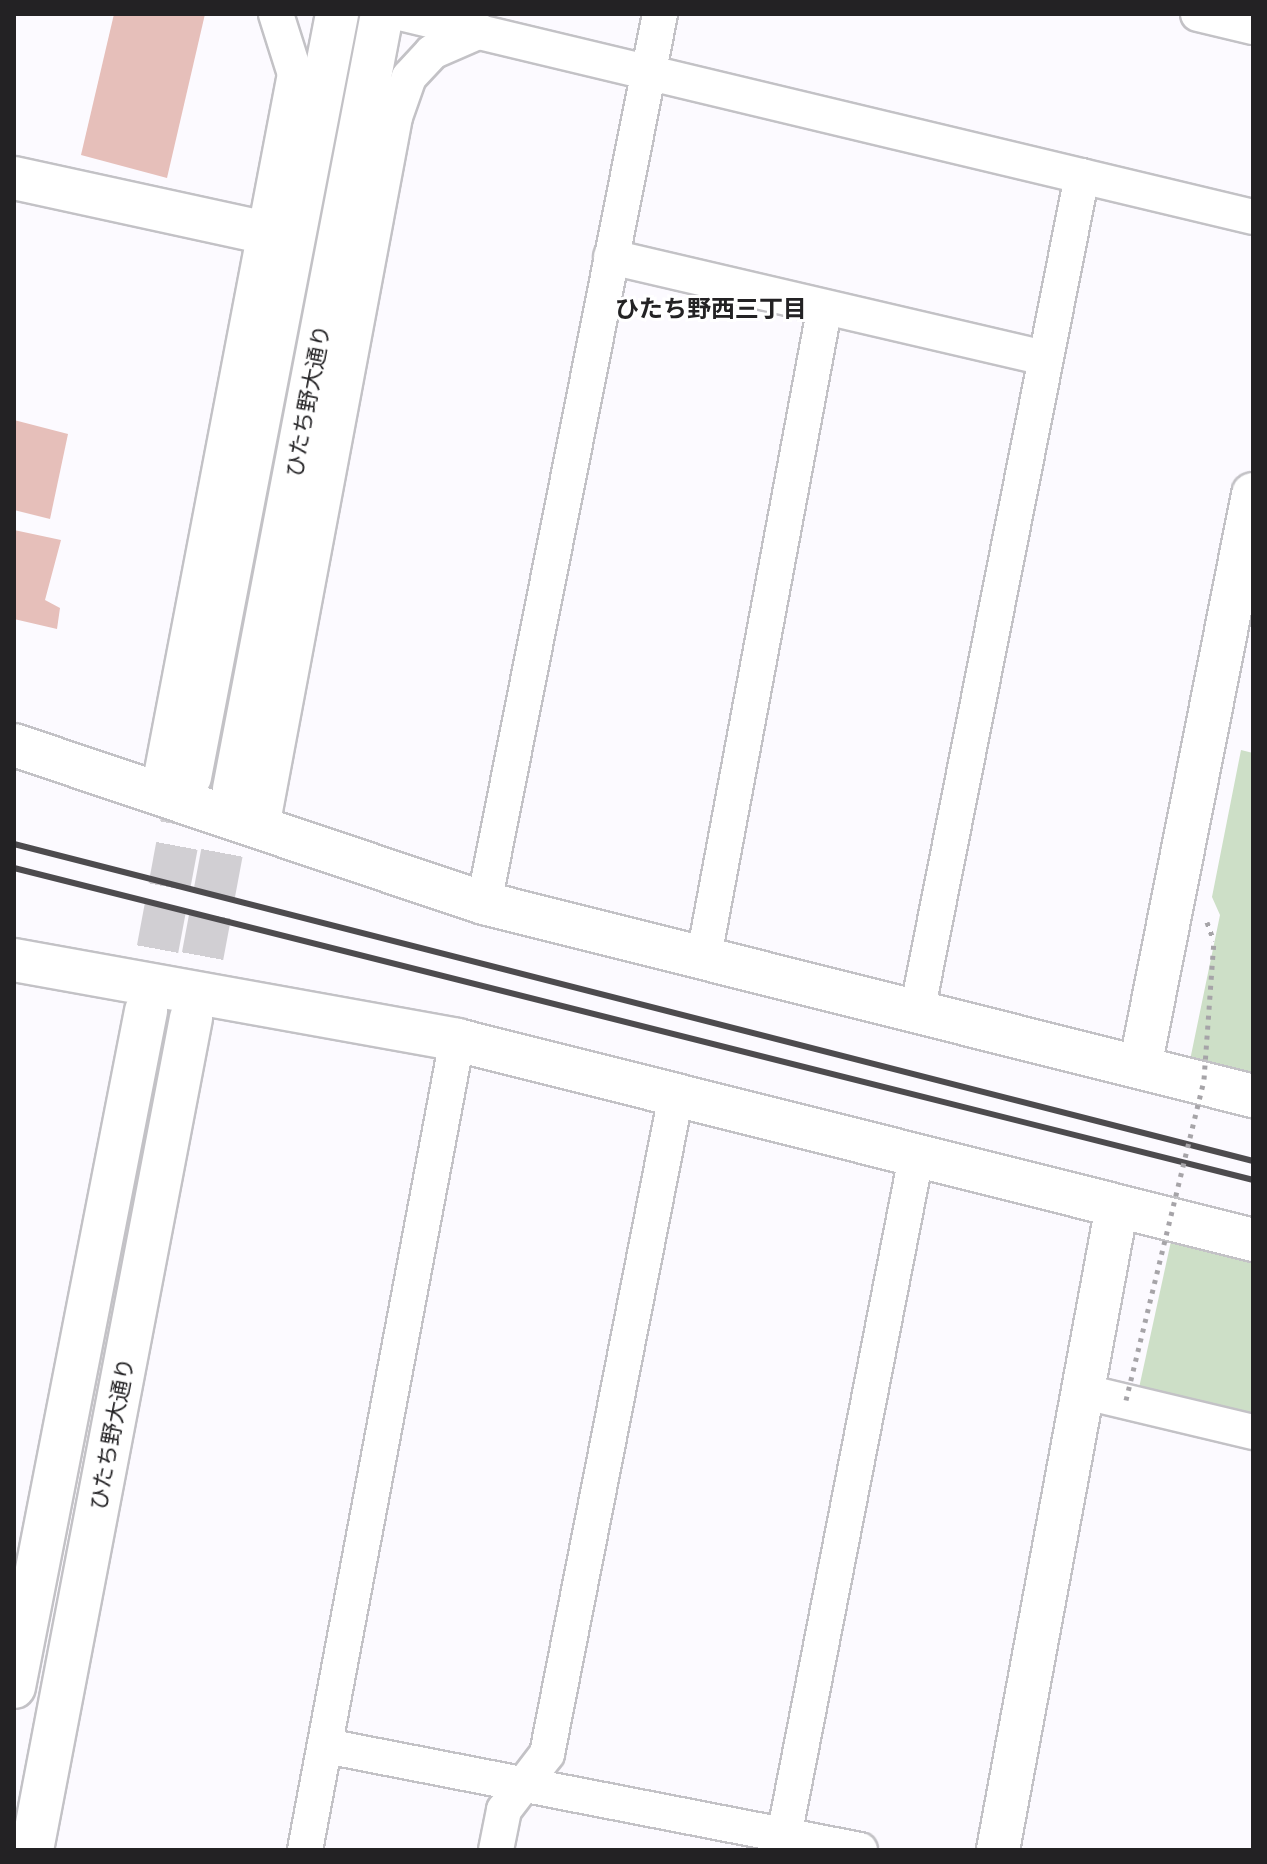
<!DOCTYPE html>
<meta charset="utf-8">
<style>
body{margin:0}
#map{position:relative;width:1267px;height:1864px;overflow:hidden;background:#fcfaff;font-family:Raleway,"Noto Sans JP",sans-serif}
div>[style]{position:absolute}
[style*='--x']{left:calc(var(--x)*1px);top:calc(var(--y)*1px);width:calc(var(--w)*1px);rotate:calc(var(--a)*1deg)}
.green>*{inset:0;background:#cddfc7}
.building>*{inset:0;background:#e6bfba}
.tertiary-tunnel>*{height:42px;margin-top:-21px;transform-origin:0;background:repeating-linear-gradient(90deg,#d1cfd3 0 42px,transparent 0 63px)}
.path>*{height:5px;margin-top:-2.5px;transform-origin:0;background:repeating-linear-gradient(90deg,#a6a4a8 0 4px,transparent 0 10px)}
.roads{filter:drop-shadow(2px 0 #c3c2c6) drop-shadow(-2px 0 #c3c2c6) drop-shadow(0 2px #c3c2c6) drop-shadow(0 -2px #c3c2c6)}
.minor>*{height:34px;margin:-17px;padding:0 17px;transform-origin:17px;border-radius:17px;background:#fff}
.tertiary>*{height:42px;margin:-21px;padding:0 21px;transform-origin:21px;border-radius:21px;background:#fff}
.rail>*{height:6px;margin:-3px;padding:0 3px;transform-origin:3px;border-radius:3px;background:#4d4b4e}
.path-bridge>*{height:5px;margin-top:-2.5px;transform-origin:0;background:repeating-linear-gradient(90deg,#a6a4a8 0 4px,transparent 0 10px)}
span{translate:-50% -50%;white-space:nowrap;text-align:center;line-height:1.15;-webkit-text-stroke:6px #fff;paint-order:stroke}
.street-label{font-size:22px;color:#232224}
.neighbourhood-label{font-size:24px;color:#232224;font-weight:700}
.frame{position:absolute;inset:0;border:16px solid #232224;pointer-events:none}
</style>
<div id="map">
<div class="green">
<i style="clip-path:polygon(1241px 750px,1253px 753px,1253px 1079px,1189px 1065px,1220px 915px,1212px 897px)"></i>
<i style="clip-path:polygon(1173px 1232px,1253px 1253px,1253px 1416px,1139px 1388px)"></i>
</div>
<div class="building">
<i style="clip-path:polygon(114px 14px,205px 14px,167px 178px,81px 155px)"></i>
<i style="clip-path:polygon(14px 420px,68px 434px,50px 519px,14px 510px)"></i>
<i style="clip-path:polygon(14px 530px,61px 540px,45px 600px,60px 608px,57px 629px,14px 619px)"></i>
</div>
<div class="tertiary-tunnel">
<i style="--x:146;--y:1011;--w:238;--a:-79.4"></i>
<i style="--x:191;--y:1018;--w:233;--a:-79.4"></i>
</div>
<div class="path">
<i style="--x:1207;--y:922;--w:20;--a:70"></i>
</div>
<div class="roads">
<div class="minor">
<i style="--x:404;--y:14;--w:873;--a:13.45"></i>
<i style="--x:1198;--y:14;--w:57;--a:13.3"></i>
<i style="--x:611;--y:257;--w:446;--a:13.1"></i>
<i style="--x:158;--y:792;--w:731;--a:-79.2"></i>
<i style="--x:295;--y:74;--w:63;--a:-107.6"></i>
<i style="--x:262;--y:827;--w:722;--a:-79.39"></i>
<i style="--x:395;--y:117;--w:42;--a:-70.7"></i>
<i style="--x:409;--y:77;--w:34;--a:-47"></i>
<i style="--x:432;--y:52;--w:52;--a:-23.6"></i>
<i style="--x:484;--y:903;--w:906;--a:-78.8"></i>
<i style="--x:704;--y:956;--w:656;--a:-79.46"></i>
<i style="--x:917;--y:1012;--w:852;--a:-78.84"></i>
<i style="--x:1081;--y:1391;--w:177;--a:13.4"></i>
<i style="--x:326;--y:1746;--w:544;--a:11.02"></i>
<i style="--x:784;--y:1836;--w:692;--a:-79"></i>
<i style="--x:305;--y:1850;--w:824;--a:-79.37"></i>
<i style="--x:496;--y:1850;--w:41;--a:-78.7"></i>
<i style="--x:504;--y:1810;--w:71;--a:-52.5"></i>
<i style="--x:547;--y:1754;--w:672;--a:-78.92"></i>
</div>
<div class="tertiary">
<i style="--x:14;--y:178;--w:254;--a:12.3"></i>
<i style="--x:14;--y:745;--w:496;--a:18.6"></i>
<i style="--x:484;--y:903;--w:793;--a:14.09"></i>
<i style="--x:190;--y:777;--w:777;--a:-79.09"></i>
<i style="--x:234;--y:789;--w:789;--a:-79.19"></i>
<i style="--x:14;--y:960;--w:450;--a:10.2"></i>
<i style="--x:457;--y:1040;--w:821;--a:14.1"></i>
<i style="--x:1140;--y:1067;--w:584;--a:-78.84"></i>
<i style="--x:14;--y:1687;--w:689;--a:-78.95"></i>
<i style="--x:32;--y:1850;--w:847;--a:-79.18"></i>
<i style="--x:998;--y:1850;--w:655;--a:-79.53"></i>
</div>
</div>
<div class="rail">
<i style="--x:14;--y:844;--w:1279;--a:14.35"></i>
<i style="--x:14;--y:868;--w:1278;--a:14.13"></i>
</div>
<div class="path-bridge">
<i style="--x:1126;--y:1400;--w:330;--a:-76.3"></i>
<i style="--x:1204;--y:1079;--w:138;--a:-85.9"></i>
</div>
<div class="street-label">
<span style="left:308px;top:401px;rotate:-79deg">ひたち野大通り</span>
<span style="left:112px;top:1434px;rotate:-79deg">ひたち野大通り</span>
</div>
<div class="neighbourhood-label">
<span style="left:711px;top:309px">ひたち野西三丁目</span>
</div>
<div class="frame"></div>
</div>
